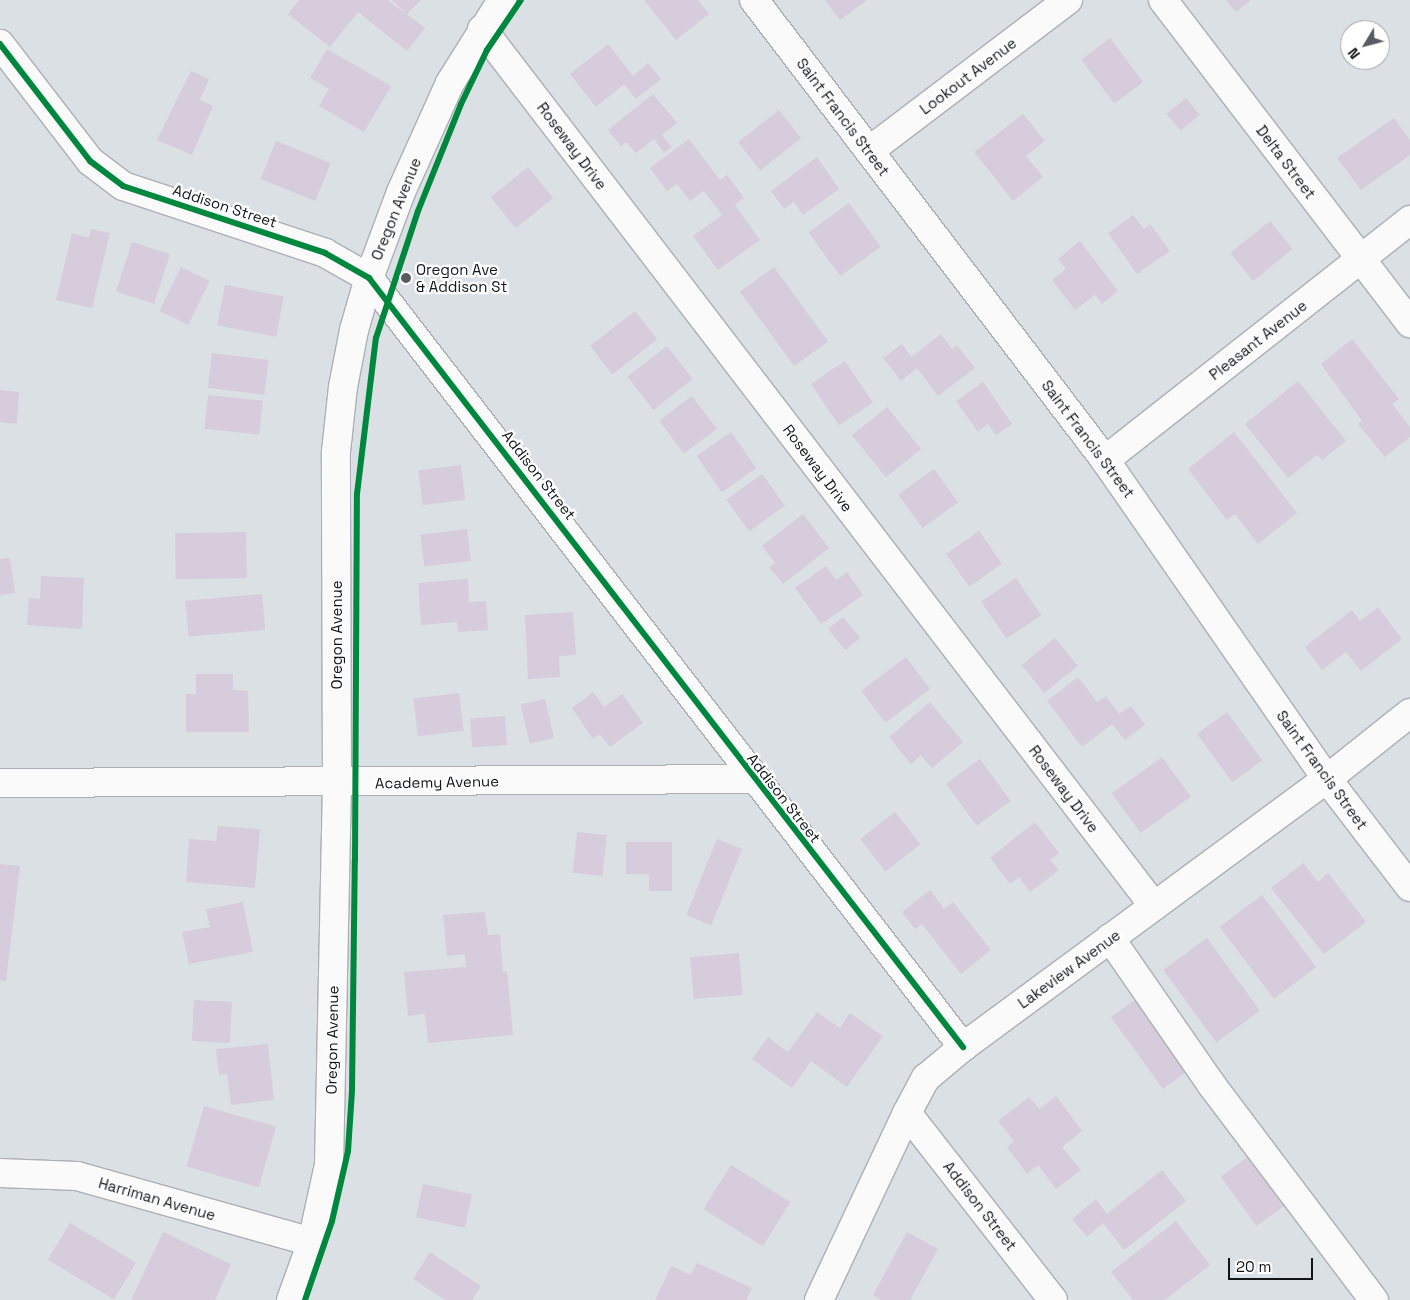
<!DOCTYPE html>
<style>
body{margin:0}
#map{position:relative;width:1410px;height:1300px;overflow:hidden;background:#dbe0e5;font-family:"Space Grotesk",sans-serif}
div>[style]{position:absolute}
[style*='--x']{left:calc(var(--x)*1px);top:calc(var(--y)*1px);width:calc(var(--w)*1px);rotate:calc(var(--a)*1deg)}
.building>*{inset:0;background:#d6ccdb;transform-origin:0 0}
.roads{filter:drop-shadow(1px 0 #acafb4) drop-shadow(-1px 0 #acafb4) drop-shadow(0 1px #acafb4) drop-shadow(0 -1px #acafb4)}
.minor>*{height:28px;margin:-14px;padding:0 14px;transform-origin:14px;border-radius:14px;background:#fafafb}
.secondary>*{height:28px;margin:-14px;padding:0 14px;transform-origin:14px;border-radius:14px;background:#fafafb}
.cycleway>*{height:6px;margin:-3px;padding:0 3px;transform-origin:3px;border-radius:3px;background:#00873e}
.dots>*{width:14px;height:14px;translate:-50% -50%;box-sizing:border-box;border:2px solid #fff;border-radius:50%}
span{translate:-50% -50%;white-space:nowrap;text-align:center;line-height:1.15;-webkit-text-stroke:4.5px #fff;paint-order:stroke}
.street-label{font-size:15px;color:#121518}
.poi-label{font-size:15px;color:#121518}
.left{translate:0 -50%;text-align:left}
.north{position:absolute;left:1340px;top:20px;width:50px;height:50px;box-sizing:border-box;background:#fff;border:1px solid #a0a1a3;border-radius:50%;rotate:233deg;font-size:14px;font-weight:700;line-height:20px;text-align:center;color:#121518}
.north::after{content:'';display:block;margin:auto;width:18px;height:22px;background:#585c60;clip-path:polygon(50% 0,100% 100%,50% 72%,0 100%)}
.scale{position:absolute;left:1228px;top:1258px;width:85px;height:22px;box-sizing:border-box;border:2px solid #121518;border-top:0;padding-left:6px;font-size:15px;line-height:18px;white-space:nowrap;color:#121518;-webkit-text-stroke:4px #fff;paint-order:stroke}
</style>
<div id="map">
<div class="building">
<i style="clip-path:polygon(299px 0,388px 0,425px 28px,407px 51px,358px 12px,330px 47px,288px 14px)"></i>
<i style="clip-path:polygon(392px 0,421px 0,407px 14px)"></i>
<i style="clip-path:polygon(644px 0,698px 0,709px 14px,676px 40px)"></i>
<i style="clip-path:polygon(825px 0,867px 0,840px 20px)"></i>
<i style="clip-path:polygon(1226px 0,1251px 0,1236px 12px)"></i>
<i style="left:1110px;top:38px;width:55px;height:36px;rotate:53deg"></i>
<i style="clip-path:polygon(608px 44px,633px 76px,648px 63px,661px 79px,636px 99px,624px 84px,596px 107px,570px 74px)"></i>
<i style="clip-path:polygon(327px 49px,391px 86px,364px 132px,319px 106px,329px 89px,310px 78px)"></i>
<i style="clip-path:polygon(191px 71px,209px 79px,200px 100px,213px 106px,192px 155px,157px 140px)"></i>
<i style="clip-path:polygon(653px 94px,677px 123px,662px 135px,672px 147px,664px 153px,654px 139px,636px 153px,626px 142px,621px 146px,608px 130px)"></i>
<i style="left:1186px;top:98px;width:22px;height:25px;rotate:51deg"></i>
<i style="left:779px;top:110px;width:36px;height:52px;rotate:52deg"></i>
<i style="clip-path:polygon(1023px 114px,1045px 141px,1026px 156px,1043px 177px,1013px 201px,974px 152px)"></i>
<i style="clip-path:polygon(1394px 118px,1410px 140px,1410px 155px,1361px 190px,1337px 158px)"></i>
<i style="clip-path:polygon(689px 139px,720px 180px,727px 175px,744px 198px,735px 205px,760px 240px,718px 270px,693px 236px,722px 215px,704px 191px,690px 201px,677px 184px,667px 191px,650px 168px)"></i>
<i style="left:276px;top:141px;width:59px;height:41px;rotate:22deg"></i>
<i style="clip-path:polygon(817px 157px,839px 189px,803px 215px,794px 202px,784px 209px,771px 191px)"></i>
<i style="left:528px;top:167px;width:40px;height:48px;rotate:51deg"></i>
<i style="left:849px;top:203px;width:54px;height:50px;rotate:54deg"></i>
<i style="clip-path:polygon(1133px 215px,1144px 229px,1150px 224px,1170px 251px,1137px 274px,1108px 233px)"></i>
<i style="left:1270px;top:221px;width:36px;height:51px;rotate:51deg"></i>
<i style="clip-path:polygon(91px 229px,110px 233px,92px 308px,56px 300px,72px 233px,89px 238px)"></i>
<i style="clip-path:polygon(1080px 241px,1118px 291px,1102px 304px,1095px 295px,1075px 310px,1052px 280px,1066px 269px,1058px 259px)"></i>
<i style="left:132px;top:242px;width:40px;height:52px;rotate:18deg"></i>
<i style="left:181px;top:267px;width:32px;height:49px;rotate:26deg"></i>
<i style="left:774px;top:267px;width:92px;height:42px;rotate:54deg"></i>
<i style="left:225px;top:285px;width:60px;height:41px;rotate:11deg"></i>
<i style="left:635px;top:311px;width:36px;height:57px;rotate:52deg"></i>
<i style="clip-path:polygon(941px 334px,952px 349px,957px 345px,975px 368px,938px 396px,917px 368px,901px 381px,883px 358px,902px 344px,911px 357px)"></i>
<i style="clip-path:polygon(1352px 339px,1399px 399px,1392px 404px,1410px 427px,1410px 437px,1385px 457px,1358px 424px,1362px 421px,1321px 364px)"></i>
<i style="left:667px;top:346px;width:42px;height:50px;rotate:52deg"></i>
<i style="left:212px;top:353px;width:57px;height:35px;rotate:7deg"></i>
<i style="left:845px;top:361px;width:50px;height:41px;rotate:56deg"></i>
<i style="clip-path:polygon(1298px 381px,1346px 441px,1322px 460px,1317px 455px,1288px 478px,1245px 424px)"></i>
<i style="clip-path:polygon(983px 382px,1012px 424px,996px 435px,988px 424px,978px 432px,956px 401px)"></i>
<i style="clip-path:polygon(0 390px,19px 392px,17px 424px,0 422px)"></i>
<i style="left:208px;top:395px;width:55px;height:34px;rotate:6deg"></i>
<i style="left:692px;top:396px;width:41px;height:41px;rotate:53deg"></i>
<i style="left:887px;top:407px;width:54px;height:45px;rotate:51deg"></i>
<i style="left:731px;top:432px;width:44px;height:42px;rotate:55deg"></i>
<i style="clip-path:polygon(1234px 432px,1297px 513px,1258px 544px,1235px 514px,1227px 520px,1188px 469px)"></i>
<i style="left:461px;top:465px;width:35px;height:43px;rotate:83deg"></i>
<i style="left:934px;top:469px;width:41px;height:44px;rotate:54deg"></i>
<i style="left:762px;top:474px;width:39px;height:44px;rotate:54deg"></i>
<i style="clip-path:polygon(803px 514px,829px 548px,783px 584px,769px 567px,775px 563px,762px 546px)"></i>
<i style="left:467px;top:529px;width:32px;height:47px;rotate:83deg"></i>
<i style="left:979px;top:531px;width:40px;height:40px;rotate:55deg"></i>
<i style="left:246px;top:532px;width:46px;height:71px;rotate:89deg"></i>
<i style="clip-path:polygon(10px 558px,15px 593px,0 595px,0 559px)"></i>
<i style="clip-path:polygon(826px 566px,836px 580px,847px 572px,863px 595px,821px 624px,795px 588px)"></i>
<i style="clip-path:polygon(41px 576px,84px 578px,82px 629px,27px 625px,29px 598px,40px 599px)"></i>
<i style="left:1016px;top:578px;width:45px;height:42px;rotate:56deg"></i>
<i style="clip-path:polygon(468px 579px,469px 602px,486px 601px,488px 630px,458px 632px,457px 622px,421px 625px,418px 583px)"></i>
<i style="left:262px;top:594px;width:36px;height:77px;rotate:85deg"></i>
<i style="clip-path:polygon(1378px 607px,1402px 639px,1361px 671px,1346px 652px,1322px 670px,1305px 647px,1352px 610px,1360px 621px)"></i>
<i style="clip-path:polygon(573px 612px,576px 655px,559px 656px,560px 677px,528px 679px,525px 615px)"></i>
<i style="left:843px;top:617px;width:27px;height:19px;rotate:51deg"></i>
<i style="left:1055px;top:638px;width:36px;height:43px;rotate:51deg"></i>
<i style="left:906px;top:657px;width:40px;height:56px;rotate:53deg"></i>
<i style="clip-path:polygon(196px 674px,233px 674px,233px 690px,248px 691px,249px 732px,186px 732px,186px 694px,196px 694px)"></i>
<i style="clip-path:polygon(1078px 677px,1097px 702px,1106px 696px,1119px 714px,1131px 706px,1145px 725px,1125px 740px,1112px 724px,1082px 747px,1047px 701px)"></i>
<i style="clip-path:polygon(593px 692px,604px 707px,622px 694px,643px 723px,610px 747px,600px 734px,593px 739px,572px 708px)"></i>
<i style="left:459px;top:693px;width:38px;height:46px;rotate:83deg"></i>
<i style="left:545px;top:699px;width:40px;height:25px;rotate:77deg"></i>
<i style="clip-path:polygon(930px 702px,963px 742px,932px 768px,921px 755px,911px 764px,889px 737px)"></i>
<i style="left:1227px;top:712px;width:60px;height:37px;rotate:54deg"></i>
<i style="left:505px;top:716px;width:29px;height:35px;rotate:86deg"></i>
<i style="left:1162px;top:757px;width:49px;height:62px;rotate:54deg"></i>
<i style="left:980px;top:759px;width:52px;height:42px;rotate:54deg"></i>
<i style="left:895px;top:812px;width:41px;height:44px;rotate:52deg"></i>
<i style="clip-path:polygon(1035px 822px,1059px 853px,1050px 860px,1059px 870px,1030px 892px,1019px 877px,1010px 884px,990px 858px)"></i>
<i style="clip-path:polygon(218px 826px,260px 829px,255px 888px,186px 882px,189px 839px,216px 841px)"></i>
<i style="left:577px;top:832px;width:30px;height:41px;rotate:6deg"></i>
<i style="left:717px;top:839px;width:27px;height:82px;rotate:22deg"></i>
<i style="clip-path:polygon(626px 842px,672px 842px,672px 891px,649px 891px,649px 874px,626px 874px)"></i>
<i style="clip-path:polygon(1303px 863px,1318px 882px,1328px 873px,1366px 922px,1324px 954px,1271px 888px)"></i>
<i style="clip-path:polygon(0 864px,20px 866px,6px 981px,0 980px)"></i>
<i style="clip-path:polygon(930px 890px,944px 909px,953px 902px,991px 950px,961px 974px,922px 924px,915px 929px,902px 912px)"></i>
<i style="left:1262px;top:895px;width:90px;height:53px;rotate:53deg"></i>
<i style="clip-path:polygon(243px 902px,253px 952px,189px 964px,182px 932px,210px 927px,206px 909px)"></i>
<i style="clip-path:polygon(485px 912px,488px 935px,500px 934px,503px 972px,507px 971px,513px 1035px,428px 1043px,425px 1014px,408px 1016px,404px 972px,466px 967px,465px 954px,447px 956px,443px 915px)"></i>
<i style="left:1207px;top:938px;width:90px;height:54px;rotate:54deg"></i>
<i style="left:739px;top:953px;width:42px;height:49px;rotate:85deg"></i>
<i style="left:194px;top:1000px;width:38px;height:41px;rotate:3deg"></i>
<i style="clip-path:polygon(1135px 1000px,1168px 1047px,1172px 1045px,1189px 1070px,1163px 1089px,1111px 1017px)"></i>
<i style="clip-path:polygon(817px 1012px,840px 1028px,850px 1013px,883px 1036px,847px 1087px,811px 1061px,792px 1088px,752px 1059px,768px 1037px,788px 1052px)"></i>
<i style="clip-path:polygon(268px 1044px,274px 1100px,231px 1105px,227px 1074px,219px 1075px,216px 1049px)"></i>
<i style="clip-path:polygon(1056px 1096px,1082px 1131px,1062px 1147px,1081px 1170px,1056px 1189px,1038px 1165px,1027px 1174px,1007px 1147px,1014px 1141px,998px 1121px,1029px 1097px,1039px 1109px)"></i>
<i style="left:204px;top:1106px;width:75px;height:63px;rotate:16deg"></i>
<i style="left:1249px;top:1156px;width:61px;height:35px;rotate:54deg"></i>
<i style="left:731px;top:1165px;width:70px;height:52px;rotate:32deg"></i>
<i style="clip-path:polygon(1162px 1170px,1186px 1201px,1124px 1250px,1103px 1223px,1087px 1237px,1072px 1219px,1096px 1199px,1107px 1214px)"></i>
<i style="left:423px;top:1184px;width:50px;height:34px;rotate:12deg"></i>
<i style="clip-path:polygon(1176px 1221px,1210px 1265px,1165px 1300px,1133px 1300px,1111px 1272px)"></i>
<i style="left:70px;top:1223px;width:77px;height:43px;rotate:31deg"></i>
<i style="clip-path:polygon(163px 1232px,231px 1264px,215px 1300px,131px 1300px)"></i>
<i style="clip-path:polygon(907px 1232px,938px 1249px,910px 1300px,881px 1300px,873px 1295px)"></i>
<i style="clip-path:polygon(430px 1252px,481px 1286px,472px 1300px,445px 1300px,413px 1279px)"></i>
<i style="clip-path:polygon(697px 1263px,752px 1288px,746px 1300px,655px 1300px,671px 1266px,691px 1275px)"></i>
</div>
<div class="roads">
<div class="minor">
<i style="--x:754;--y:0;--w:579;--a:52.65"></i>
<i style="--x:1105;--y:460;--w:389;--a:55.2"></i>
<i style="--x:1327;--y:779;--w:136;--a:52.5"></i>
<i style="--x:1163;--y:0;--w:407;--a:52.6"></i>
<i style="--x:482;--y:29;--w:1105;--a:52.54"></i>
<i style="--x:0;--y:44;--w:148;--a:52.4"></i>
<i style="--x:90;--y:161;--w:41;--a:37.1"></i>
<i style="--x:123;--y:186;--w:213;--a:18.3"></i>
<i style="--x:325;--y:253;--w:51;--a:29.6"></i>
<i style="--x:369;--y:278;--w:972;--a:52.32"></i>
<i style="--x:869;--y:151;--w:250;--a:-37.2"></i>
<i style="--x:1105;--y:460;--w:388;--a:-38.2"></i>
<i style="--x:0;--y:783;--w:753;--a:-0.3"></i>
<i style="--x:1110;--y:938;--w:178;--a:55.3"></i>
<i style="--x:1211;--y:1084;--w:271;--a:53"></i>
<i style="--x:907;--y:1113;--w:237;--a:52"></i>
<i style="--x:0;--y:1173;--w:77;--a:2.2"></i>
<i style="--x:77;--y:1176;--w:244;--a:15.7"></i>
<i style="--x:819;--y:1300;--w:207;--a:-64.8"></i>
<i style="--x:907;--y:1113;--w:40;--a:-62"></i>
<i style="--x:926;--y:1078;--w:48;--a:-40"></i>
<i style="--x:963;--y:1047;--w:452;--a:-36.4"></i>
<i style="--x:1327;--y:779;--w:106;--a:-38.5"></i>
</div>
<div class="secondary">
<i style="--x:291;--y:1300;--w:62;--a:-70.1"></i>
<i style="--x:312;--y:1242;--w:79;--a:-77.6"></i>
<i style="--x:329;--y:1165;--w:382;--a:-88.8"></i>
<i style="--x:337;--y:783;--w:331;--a:-90.2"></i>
<i style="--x:336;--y:452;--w:65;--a:-83.9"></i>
<i style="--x:343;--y:387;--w:58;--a:-79.1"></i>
<i style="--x:354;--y:330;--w:54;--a:-73.9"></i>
<i style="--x:369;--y:278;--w:92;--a:-69.6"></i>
<i style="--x:401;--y:192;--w:120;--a:-65.8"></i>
<i style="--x:450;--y:83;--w:98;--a:-57.9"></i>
</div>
</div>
<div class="cycleway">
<i style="--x:0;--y:44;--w:148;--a:52.4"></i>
<i style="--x:90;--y:161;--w:41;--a:37.1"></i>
<i style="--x:123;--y:186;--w:213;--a:18.3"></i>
<i style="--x:325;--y:253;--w:51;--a:29.6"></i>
<i style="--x:369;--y:278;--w:972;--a:52.32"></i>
<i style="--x:305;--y:1300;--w:83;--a:-71.1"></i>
<i style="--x:332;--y:1221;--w:72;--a:-77.1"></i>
<i style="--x:348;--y:1151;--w:61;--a:-86.2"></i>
<i style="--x:352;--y:1090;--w:230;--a:-89.3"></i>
<i style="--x:355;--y:860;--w:366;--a:-89.7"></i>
<i style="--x:357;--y:494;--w:157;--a:-83.1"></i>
<i style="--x:376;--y:338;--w:134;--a:-71.7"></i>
<i style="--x:418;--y:211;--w:115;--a:-68.1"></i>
<i style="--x:461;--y:104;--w:60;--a:-64.3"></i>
<i style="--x:487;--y:50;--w:60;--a:-55.8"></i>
</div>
<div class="dots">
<i style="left:406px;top:278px;background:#585c60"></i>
</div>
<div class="street-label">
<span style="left:968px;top:76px;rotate:-37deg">Lookout Avenue</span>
<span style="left:843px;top:117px;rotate:53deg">Saint Francis Street</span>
<span style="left:572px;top:146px;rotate:53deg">Roseway Drive</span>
<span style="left:1286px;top:162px;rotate:53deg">Delta Street</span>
<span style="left:225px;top:206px;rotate:18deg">Addison Street</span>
<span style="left:396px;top:209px;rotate:-68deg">Oregon Avenue</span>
<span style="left:1258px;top:340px;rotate:-38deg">Pleasant Avenue</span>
<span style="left:1088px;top:439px;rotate:53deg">Saint Francis Street</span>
<span style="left:818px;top:468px;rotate:53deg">Roseway Drive</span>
<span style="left:539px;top:475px;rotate:52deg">Addison Street</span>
<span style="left:337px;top:635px;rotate:-90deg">Oregon Avenue</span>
<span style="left:1322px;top:770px;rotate:54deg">Saint Francis Street</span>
<span style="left:437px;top:782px;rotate:-1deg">Academy Avenue</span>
<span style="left:1064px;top:789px;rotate:53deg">Roseway Drive</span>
<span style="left:784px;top:798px;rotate:52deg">Addison Street</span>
<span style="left:1069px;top:969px;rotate:-36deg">Lakeview Avenue</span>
<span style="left:332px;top:1040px;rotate:-89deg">Oregon Avenue</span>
<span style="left:157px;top:1199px;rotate:16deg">Harriman Avenue</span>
<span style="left:980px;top:1206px;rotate:52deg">Addison Street</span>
</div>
<div class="poi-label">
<span class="left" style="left:416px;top:278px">Oregon Ave<br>&amp; Addison St</span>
</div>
<div class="north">N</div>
<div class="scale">20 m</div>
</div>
